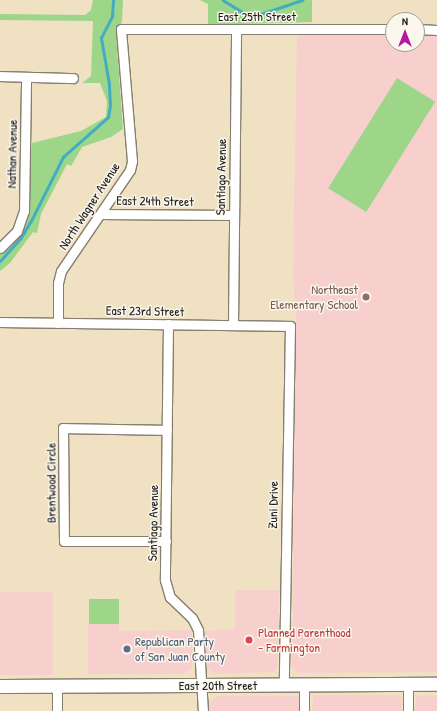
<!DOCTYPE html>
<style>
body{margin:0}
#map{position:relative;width:437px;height:711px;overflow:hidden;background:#efe1c2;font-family:"Patrick Hand",sans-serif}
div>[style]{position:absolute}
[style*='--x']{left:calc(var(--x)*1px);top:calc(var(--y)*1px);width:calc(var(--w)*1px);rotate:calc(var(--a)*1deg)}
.built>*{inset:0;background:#f7d0ce;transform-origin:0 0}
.green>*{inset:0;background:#9dd689;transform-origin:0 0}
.stream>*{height:2.5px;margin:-1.25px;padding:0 1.25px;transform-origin:1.25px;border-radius:1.25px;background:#42adc1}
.roads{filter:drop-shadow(1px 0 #867e6f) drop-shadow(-1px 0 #867e6f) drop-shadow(0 1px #867e6f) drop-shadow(0 -1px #867e6f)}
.street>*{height:9px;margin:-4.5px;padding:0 4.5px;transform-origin:4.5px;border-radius:4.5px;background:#fff}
.secondary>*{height:13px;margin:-6.5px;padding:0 6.5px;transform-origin:6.5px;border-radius:6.5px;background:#fff}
.dots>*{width:11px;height:11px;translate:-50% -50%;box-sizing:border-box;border:2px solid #fbf7ec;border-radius:50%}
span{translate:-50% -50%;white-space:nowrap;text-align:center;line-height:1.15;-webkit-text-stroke:3px #fbf7ec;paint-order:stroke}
.street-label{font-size:13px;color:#1c1c1c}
.education-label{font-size:13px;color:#785e54}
.right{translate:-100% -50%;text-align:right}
.health-label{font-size:13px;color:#be3a42}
.left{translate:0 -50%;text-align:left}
.service-label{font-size:13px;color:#4e5e75}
.north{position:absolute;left:385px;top:12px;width:40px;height:40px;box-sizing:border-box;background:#fbf7ec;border:1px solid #a29f99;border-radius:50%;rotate:0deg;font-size:11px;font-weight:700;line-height:16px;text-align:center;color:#1c1c1c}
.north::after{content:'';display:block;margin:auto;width:14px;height:18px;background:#b5179e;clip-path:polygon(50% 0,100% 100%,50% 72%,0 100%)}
</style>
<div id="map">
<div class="built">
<i style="clip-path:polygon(297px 34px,393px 35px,393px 44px,417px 44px,417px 35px,437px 36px,437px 672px,298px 673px,292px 668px,296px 319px,293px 275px)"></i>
<i style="clip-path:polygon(235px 590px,279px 590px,277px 667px,273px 672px,215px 674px,207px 668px,205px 631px,235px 629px)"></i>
<i style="left:0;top:592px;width:53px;height:83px"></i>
<i style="clip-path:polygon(88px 624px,119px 624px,119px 631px,192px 630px,192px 668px,183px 674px,88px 674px)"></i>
<i style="clip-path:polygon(314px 695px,399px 695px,402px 698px,402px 711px,312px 711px)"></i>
<i style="clip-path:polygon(437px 695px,437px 711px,415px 711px,417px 696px)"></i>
<i style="clip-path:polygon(220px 696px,295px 696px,299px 698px,299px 711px,209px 711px,211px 700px)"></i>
</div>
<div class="green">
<i style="clip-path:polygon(93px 0,123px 0,122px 22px,116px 33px,123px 129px,111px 137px,82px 147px,71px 166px,67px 164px,41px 214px,37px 233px,33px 232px,10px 263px,0 271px,0 254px,20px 234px,27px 219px,28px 166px,32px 143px,81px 131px,106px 117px,107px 101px,100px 83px,82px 83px,91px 76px,93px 21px,0 20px,0 14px,85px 15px,91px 10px)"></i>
<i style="clip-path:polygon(200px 0,312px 0,312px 22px,208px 25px,208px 4px)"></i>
<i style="left:397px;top:78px;width:45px;height:130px;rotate:32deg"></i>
<i style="left:89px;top:599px;width:30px;height:25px"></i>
</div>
<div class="stream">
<i style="--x:223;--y:0;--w:22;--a:32"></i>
<i style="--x:242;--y:12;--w:14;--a:17"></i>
<i style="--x:255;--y:16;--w:50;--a:-18.8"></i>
<i style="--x:0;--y:261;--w:30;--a:-48"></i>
<i style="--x:20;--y:239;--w:21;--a:-59"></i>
<i style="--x:31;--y:221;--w:72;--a:-63.4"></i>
<i style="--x:63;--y:157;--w:60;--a:-41.6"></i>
<i style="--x:108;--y:117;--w:11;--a:-80"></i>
<i style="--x:110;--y:106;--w:22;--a:-93"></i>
<i style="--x:109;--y:84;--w:47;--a:-99.9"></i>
<i style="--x:101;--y:38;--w:25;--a:-63"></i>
<i style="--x:112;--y:16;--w:16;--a:-86"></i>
</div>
<div class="roads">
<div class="street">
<i style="--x:417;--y:29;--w:20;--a:3"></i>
<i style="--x:0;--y:76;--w:73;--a:1.6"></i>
<i style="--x:101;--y:214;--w:132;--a:0.4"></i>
<i style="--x:0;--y:248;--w:24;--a:-45"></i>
<i style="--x:17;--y:231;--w:21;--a:-71"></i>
<i style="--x:24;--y:211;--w:134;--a:-89.1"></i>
<i style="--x:0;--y:322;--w:290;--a:0.8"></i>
<i style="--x:290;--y:326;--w:359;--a:91"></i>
<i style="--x:58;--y:323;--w:40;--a:-90"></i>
<i style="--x:58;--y:283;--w:12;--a:-76"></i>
<i style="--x:61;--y:271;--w:122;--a:-55.7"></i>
<i style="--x:130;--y:170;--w:9;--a:-77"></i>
<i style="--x:132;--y:161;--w:132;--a:-94.8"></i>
<i style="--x:121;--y:29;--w:272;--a:0"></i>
<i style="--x:168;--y:324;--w:256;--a:90.7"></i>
<i style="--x:165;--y:580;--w:18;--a:74"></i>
<i style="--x:170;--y:597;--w:30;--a:44"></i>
<i style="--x:192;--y:618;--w:13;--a:63"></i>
<i style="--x:198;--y:630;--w:81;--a:86.5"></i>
<i style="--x:233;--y:325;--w:296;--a:-89.4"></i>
<i style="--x:166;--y:541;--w:102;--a:180"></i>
<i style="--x:64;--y:541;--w:113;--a:-90.5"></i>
<i style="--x:63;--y:428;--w:104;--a:1.1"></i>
<i style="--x:408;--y:684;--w:27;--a:90"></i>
<i style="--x:304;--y:685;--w:26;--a:90"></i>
<i style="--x:57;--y:711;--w:26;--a:-90"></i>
</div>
<div class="secondary">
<i style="--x:0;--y:686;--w:437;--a:-0.3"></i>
</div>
</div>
<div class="dots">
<i style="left:366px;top:297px;background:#8d6e63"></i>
<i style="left:249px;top:640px;background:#e0444e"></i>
<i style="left:127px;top:649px;background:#5c6f8a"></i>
</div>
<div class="street-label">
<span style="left:257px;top:16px">East 25th Street</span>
<span style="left:12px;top:154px;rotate:-89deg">Nathan Avenue</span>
<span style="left:221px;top:177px;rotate:-89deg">Santiago Avenue</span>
<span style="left:155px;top:201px;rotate:1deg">East 24th Street</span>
<span style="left:89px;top:206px;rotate:-57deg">North Wagner Avenue</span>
<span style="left:145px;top:311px;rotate:1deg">East 23rd Street</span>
<span style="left:51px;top:483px;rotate:-90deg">Brentwood Circle</span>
<span style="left:273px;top:505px;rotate:-89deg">Zuni Drive</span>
<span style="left:153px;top:523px;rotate:-89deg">Santiago Avenue</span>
<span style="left:218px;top:685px">East 20th Street</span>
</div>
<div class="education-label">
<span class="right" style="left:358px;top:297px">Northeast<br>Elementary School</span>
</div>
<div class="health-label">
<span class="left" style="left:258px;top:640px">Planned Parenthood<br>- Farmington</span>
</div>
<div class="service-label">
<span class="left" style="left:135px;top:649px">Republican Party<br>of San Juan County</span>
</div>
<div class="north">N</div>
</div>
